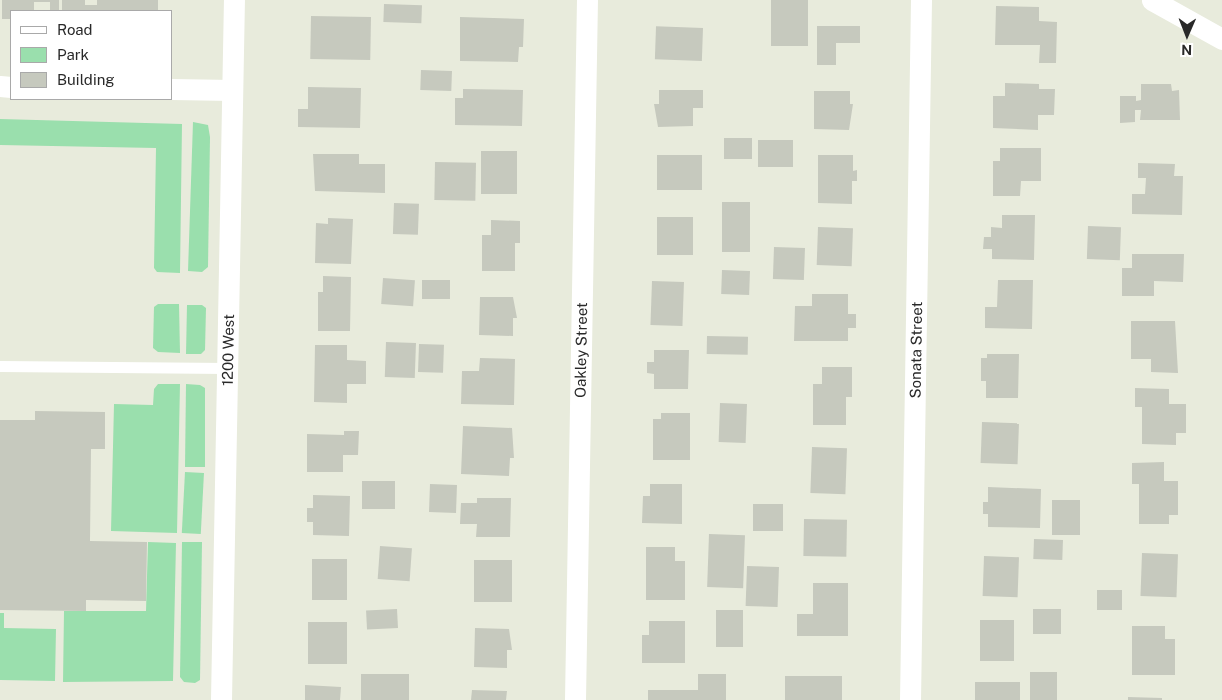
<!DOCTYPE html>
<style>
body{margin:0}
#map{position:relative;width:1222px;height:700px;overflow:hidden;background:#e8ebdc;font-family:"Public Sans",sans-serif}
div>[style]{position:absolute}
[style*='--x']{left:calc(var(--x)*1px);top:calc(var(--y)*1px);width:calc(var(--w)*1px);rotate:calc(var(--a)*1deg)}
.green>*{inset:0;background:#9adfad;transform-origin:0 0}
.building>*{inset:0;background:#c6c9be;transform-origin:0 0}
.lane>*{height:11px;margin:-5.5px;padding:0 5.5px;transform-origin:5.5px;border-radius:5.5px;background:#fff}
.street>*{height:21px;margin:-10.5px;padding:0 10.5px;transform-origin:10.5px;border-radius:10.5px;background:#fff}
span{translate:-50% -50%;white-space:nowrap;text-align:center;line-height:1.15;-webkit-text-stroke:4px #fff;paint-order:stroke}
.street-label{font-size:15px;color:#292929}
.legend{position:absolute;left:10px;top:10px;width:162px;height:90px;box-sizing:border-box;background:#fff;border:1px solid #a9a9a9;margin:0;padding:6px 9px;list-style:none;font-size:15px;color:#292929}
.legend li{display:flex;align-items:center;gap:10px;height:25px}
.legend b{width:25px;border:1px solid #a9a9a9}
.north{position:absolute;left:1162px;top:10px;width:50px;height:50px;-webkit-text-stroke:4px #fff;paint-order:stroke;rotate:181deg;font-size:14px;font-weight:700;line-height:20px;text-align:center;color:#292929}
.north::after{content:'';display:block;margin:auto;width:18px;height:22px;background:#292929;clip-path:polygon(50% 0,100% 100%,50% 72%,0 100%)}
</style>
<div id="map">
<div class="green">
<i style="clip-path:polygon(0 119px,182px 124px,180px 273px,157px 272px,154px 268px,156px 148px,0 145px)"></i>
<i style="clip-path:polygon(193px 122px,208px 125px,210px 137px,208px 267px,202px 272px,188px 271px)"></i>
<i style="clip-path:polygon(158px 304px,179px 304px,180px 353px,158px 352px,153px 348px,154px 307px)"></i>
<i style="clip-path:polygon(187px 305px,202px 305px,206px 308px,205px 350px,201px 354px,186px 354px)"></i>
<i style="clip-path:polygon(158px 384px,180px 384px,177px 533px,111px 531px,114px 404px,153px 405px,154px 389px)"></i>
<i style="clip-path:polygon(186px 384px,200px 385px,205px 388px,205px 467px,185px 467px)"></i>
<i style="left:185px;top:472px;width:19px;height:61px;rotate:3deg"></i>
<i style="clip-path:polygon(148px 542px,176px 543px,173px 681px,63px 682px,64px 611px,146px 611px)"></i>
<i style="clip-path:polygon(182px 542px,202px 542px,200px 680px,195px 683px,184px 682px,180px 677px)"></i>
<i style="clip-path:polygon(0 613px,4px 613px,4px 628px,56px 629px,55px 681px,0 680px)"></i>
</div>
<div class="building">
<i style="clip-path:polygon(2px 0,59px 0,59px 11px,50px 11px,50px 2px,34px 2px,34px 11px,11px 11px,11px 19px,2px 19px)"></i>
<i style="clip-path:polygon(62px 0,85px 0,85px 5px,97px 5px,97px 0,158px 0,158px 11px,62px 11px)"></i>
<i style="left:771px;top:0;width:37px;height:46px"></i>
<i style="left:384px;top:4px;width:38px;height:18px;rotate:2deg"></i>
<i style="clip-path:polygon(996px 6px,1039px 7px,1039px 21px,1057px 22px,1056px 63px,1039px 63px,1040px 45px,995px 45px)"></i>
<i style="left:311px;top:16px;width:60px;height:43px;rotate:1deg"></i>
<i style="clip-path:polygon(460px 17px,524px 19px,523px 47px,519px 47px,518px 62px,460px 61px)"></i>
<i style="clip-path:polygon(817px 26px,860px 26px,860px 43px,836px 43px,836px 65px,817px 65px)"></i>
<i style="left:703px;top:28px;width:33px;height:47px;rotate:92deg"></i>
<i style="left:421px;top:70px;width:31px;height:20px;rotate:2deg"></i>
<i style="clip-path:polygon(1005px 83px,1039px 84px,1039px 89px,1055px 89px,1054px 115px,1038px 115px,1038px 130px,993px 128px,993px 96px,1005px 96px)"></i>
<i style="clip-path:polygon(1141px 84px,1171px 84px,1172px 91px,1179px 90px,1180px 120px,1140px 120px,1141px 110px,1135px 110px,1135px 122px,1120px 123px,1120px 96px,1136px 96px,1136px 101px,1141px 100px)"></i>
<i style="clip-path:polygon(308px 87px,361px 88px,360px 128px,298px 127px,298px 109px,308px 109px)"></i>
<i style="clip-path:polygon(463px 89px,523px 90px,522px 126px,455px 125px,455px 98px,463px 98px)"></i>
<i style="clip-path:polygon(659px 90px,703px 90px,703px 108px,693px 108px,693px 126px,658px 127px,654px 104px,659px 104px)"></i>
<i style="clip-path:polygon(814px 91px,850px 91px,850px 104px,853px 104px,849px 130px,814px 129px)"></i>
<i style="left:724px;top:138px;width:28px;height:21px"></i>
<i style="left:758px;top:140px;width:35px;height:27px"></i>
<i style="clip-path:polygon(1000px 148px,1041px 148px,1041px 181px,1021px 181px,1020px 196px,993px 196px,993px 161px,1000px 161px)"></i>
<i style="left:481px;top:151px;width:36px;height:43px"></i>
<i style="clip-path:polygon(313px 154px,359px 154px,359px 164px,385px 164px,385px 193px,315px 191px)"></i>
<i style="left:657px;top:155px;width:45px;height:35px"></i>
<i style="clip-path:polygon(818px 155px,853px 155px,853px 171px,857px 170px,857px 181px,852px 181px,852px 204px,818px 203px)"></i>
<i style="left:435px;top:162px;width:41px;height:38px;rotate:1deg"></i>
<i style="clip-path:polygon(1138px 163px,1175px 164px,1174px 176px,1183px 176px,1182px 215px,1132px 214px,1132px 194px,1145px 194px,1146px 178px,1138px 178px)"></i>
<i style="left:722px;top:202px;width:28px;height:50px"></i>
<i style="left:394px;top:203px;width:25px;height:31px;rotate:2deg"></i>
<i style="clip-path:polygon(1002px 215px,1035px 215px,1034px 260px,992px 259px,992px 249px,983px 249px,984px 237px,991px 237px,991px 227px,1002px 228px)"></i>
<i style="left:657px;top:217px;width:36px;height:38px"></i>
<i style="clip-path:polygon(328px 218px,353px 219px,351px 264px,315px 263px,316px 223px,328px 224px)"></i>
<i style="clip-path:polygon(491px 220px,520px 221px,520px 243px,515px 243px,515px 271px,482px 271px,482px 235px,491px 235px)"></i>
<i style="left:1088px;top:226px;width:33px;height:33px;rotate:2deg"></i>
<i style="left:818px;top:227px;width:35px;height:38px;rotate:2deg"></i>
<i style="left:774px;top:247px;width:31px;height:32px;rotate:2deg"></i>
<i style="clip-path:polygon(1132px 254px,1184px 254px,1183px 282px,1154px 281px,1154px 296px,1122px 296px,1122px 268px,1132px 268px)"></i>
<i style="left:722px;top:270px;width:28px;height:24px;rotate:2deg"></i>
<i style="clip-path:polygon(323px 276px,351px 277px,350px 331px,318px 331px,318px 292px,323px 292px)"></i>
<i style="left:383px;top:278px;width:32px;height:26px;rotate:4deg"></i>
<i style="left:422px;top:280px;width:28px;height:19px"></i>
<i style="clip-path:polygon(998px 280px,1033px 280px,1032px 329px,985px 328px,985px 307px,997px 307px)"></i>
<i style="left:652px;top:281px;width:32px;height:44px;rotate:2deg"></i>
<i style="clip-path:polygon(812px 294px,848px 294px,848px 314px,856px 314px,856px 328px,848px 328px,848px 341px,794px 341px,795px 306px,812px 306px)"></i>
<i style="clip-path:polygon(480px 297px,513px 297px,517px 318px,513px 318px,513px 336px,479px 335px)"></i>
<i style="clip-path:polygon(1131px 321px,1175px 321px,1178px 373px,1151px 372px,1151px 359px,1131px 359px)"></i>
<i style="left:707px;top:336px;width:41px;height:18px;rotate:1deg"></i>
<i style="left:386px;top:342px;width:30px;height:35px;rotate:2deg"></i>
<i style="left:419px;top:344px;width:25px;height:28px;rotate:2deg"></i>
<i style="clip-path:polygon(315px 345px,347px 345px,347px 360px,366px 361px,366px 384px,347px 384px,347px 403px,314px 402px)"></i>
<i style="clip-path:polygon(654px 350px,689px 350px,688px 389px,654px 389px,654px 374px,647px 373px,647px 362px,654px 362px)"></i>
<i style="clip-path:polygon(987px 354px,1019px 354px,1018px 398px,986px 398px,986px 381px,981px 381px,981px 358px,987px 358px)"></i>
<i style="clip-path:polygon(480px 358px,515px 359px,514px 405px,461px 404px,462px 371px,479px 371px)"></i>
<i style="clip-path:polygon(822px 367px,852px 367px,852px 397px,846px 397px,846px 425px,813px 425px,813px 384px,822px 384px)"></i>
<i style="clip-path:polygon(1135px 388px,1169px 389px,1169px 404px,1186px 404px,1186px 433px,1176px 433px,1176px 445px,1142px 444px,1142px 407px,1135px 407px)"></i>
<i style="left:720px;top:403px;width:27px;height:39px;rotate:2deg"></i>
<i style="clip-path:polygon(35px 411px,105px 412px,105px 449px,91px 449px,90px 541px,147px 542px,146px 601px,86px 600px,86px 611px,0 610px,0 420px,35px 420px)"></i>
<i style="clip-path:polygon(661px 413px,690px 413px,690px 460px,653px 460px,653px 419px,661px 419px)"></i>
<i style="left:982px;top:422px;width:37px;height:41px;rotate:2deg"></i>
<i style="clip-path:polygon(463px 426px,512px 428px,514px 458px,510px 458px,509px 476px,461px 474px)"></i>
<i style="clip-path:polygon(344px 431px,359px 431px,358px 455px,343px 455px,343px 472px,307px 472px,307px 434px,344px 435px)"></i>
<i style="left:812px;top:447px;width:35px;height:46px;rotate:2deg"></i>
<i style="clip-path:polygon(1164px 462px,1164px 481px,1178px 481px,1178px 515px,1169px 515px,1169px 524px,1139px 524px,1139px 484px,1132px 484px,1132px 463px)"></i>
<i style="left:362px;top:481px;width:33px;height:28px"></i>
<i style="left:430px;top:484px;width:27px;height:28px;rotate:2deg"></i>
<i style="clip-path:polygon(650px 484px,682px 484px,682px 524px,642px 523px,643px 496px,650px 496px)"></i>
<i style="clip-path:polygon(988px 487px,1041px 489px,1040px 528px,988px 527px,988px 514px,983px 514px,983px 502px,988px 502px)"></i>
<i style="clip-path:polygon(313px 495px,350px 496px,349px 536px,313px 535px,313px 522px,307px 522px,307px 508px,313px 508px)"></i>
<i style="clip-path:polygon(477px 498px,511px 498px,510px 537px,476px 537px,477px 524px,460px 524px,461px 503px,477px 503px)"></i>
<i style="left:1052px;top:500px;width:28px;height:35px"></i>
<i style="left:753px;top:504px;width:30px;height:27px"></i>
<i style="left:804px;top:519px;width:43px;height:37px;rotate:1deg"></i>
<i style="left:709px;top:534px;width:36px;height:53px;rotate:2deg"></i>
<i style="left:1034px;top:539px;width:29px;height:20px;rotate:2deg"></i>
<i style="left:380px;top:546px;width:32px;height:33px;rotate:4deg"></i>
<i style="clip-path:polygon(646px 547px,675px 547px,675px 561px,685px 561px,685px 600px,646px 600px)"></i>
<i style="left:1142px;top:553px;width:36px;height:43px;rotate:2deg"></i>
<i style="left:984px;top:556px;width:35px;height:40px;rotate:2deg"></i>
<i style="left:312px;top:559px;width:35px;height:41px"></i>
<i style="left:474px;top:560px;width:38px;height:42px"></i>
<i style="left:747px;top:566px;width:32px;height:40px;rotate:2deg"></i>
<i style="clip-path:polygon(813px 583px,848px 583px,848px 636px,797px 636px,797px 614px,813px 614px)"></i>
<i style="left:1097px;top:590px;width:25px;height:20px"></i>
<i style="left:397px;top:609px;width:19px;height:31px;rotate:87deg"></i>
<i style="left:1033px;top:609px;width:28px;height:25px"></i>
<i style="left:716px;top:610px;width:27px;height:37px"></i>
<i style="left:980px;top:620px;width:34px;height:41px"></i>
<i style="clip-path:polygon(649px 621px,685px 621px,685px 663px,642px 663px,642px 635px,649px 635px)"></i>
<i style="left:308px;top:622px;width:39px;height:42px"></i>
<i style="clip-path:polygon(1132px 626px,1165px 626px,1165px 639px,1175px 639px,1175px 675px,1132px 675px)"></i>
<i style="clip-path:polygon(475px 628px,509px 629px,512px 650px,507px 650px,507px 668px,474px 667px)"></i>
<i style="left:1030px;top:672px;width:27px;height:28px"></i>
<i style="left:361px;top:674px;width:48px;height:26px"></i>
<i style="clip-path:polygon(698px 674px,726px 674px,726px 700px,648px 700px,648px 690px,698px 690px)"></i>
<i style="left:785px;top:676px;width:57px;height:24px"></i>
<i style="left:975px;top:682px;width:45px;height:18px"></i>
<i style="clip-path:polygon(305px 685px,341px 687px,340px 700px,305px 700px)"></i>
<i style="clip-path:polygon(472px 690px,507px 691px,506px 700px,471px 700px)"></i>
<i style="clip-path:polygon(1128px 697px,1162px 698px,1162px 700px,1128px 700px)"></i>
</div>
<div class="lane">
<i style="--x:0;--y:366;--w:227;--a:0.5"></i>
</div>
<div class="street">
<i style="--x:1152;--y:0;--w:80;--a:29.1"></i>
<i style="--x:0;--y:86;--w:11;--a:5"></i>
<i style="--x:171;--y:89;--w:61;--a:0.9"></i>
<i style="--x:221;--y:700;--w:700;--a:-88.94"></i>
<i style="--x:575;--y:700;--w:700;--a:-89.02"></i>
<i style="--x:910;--y:700;--w:700;--a:-89.1"></i>
</div>
<div class="street-label">
<span style="left:228px;top:350px;rotate:-89deg">1200 West</span>
<span style="left:581px;top:350px;rotate:-89deg">Oakley Street</span>
<span style="left:916px;top:350px;rotate:-89deg">Sonata Street</span>
</div>
<ul class="legend">
<li><b style="height:6px;background:#fff"></b>Road</li>
<li><b style="height:14px;background:#9adfad"></b>Park</li>
<li><b style="height:14px;background:#c6c9be"></b>Building</li>
</ul>
<div class="north">N</div>
</div>
